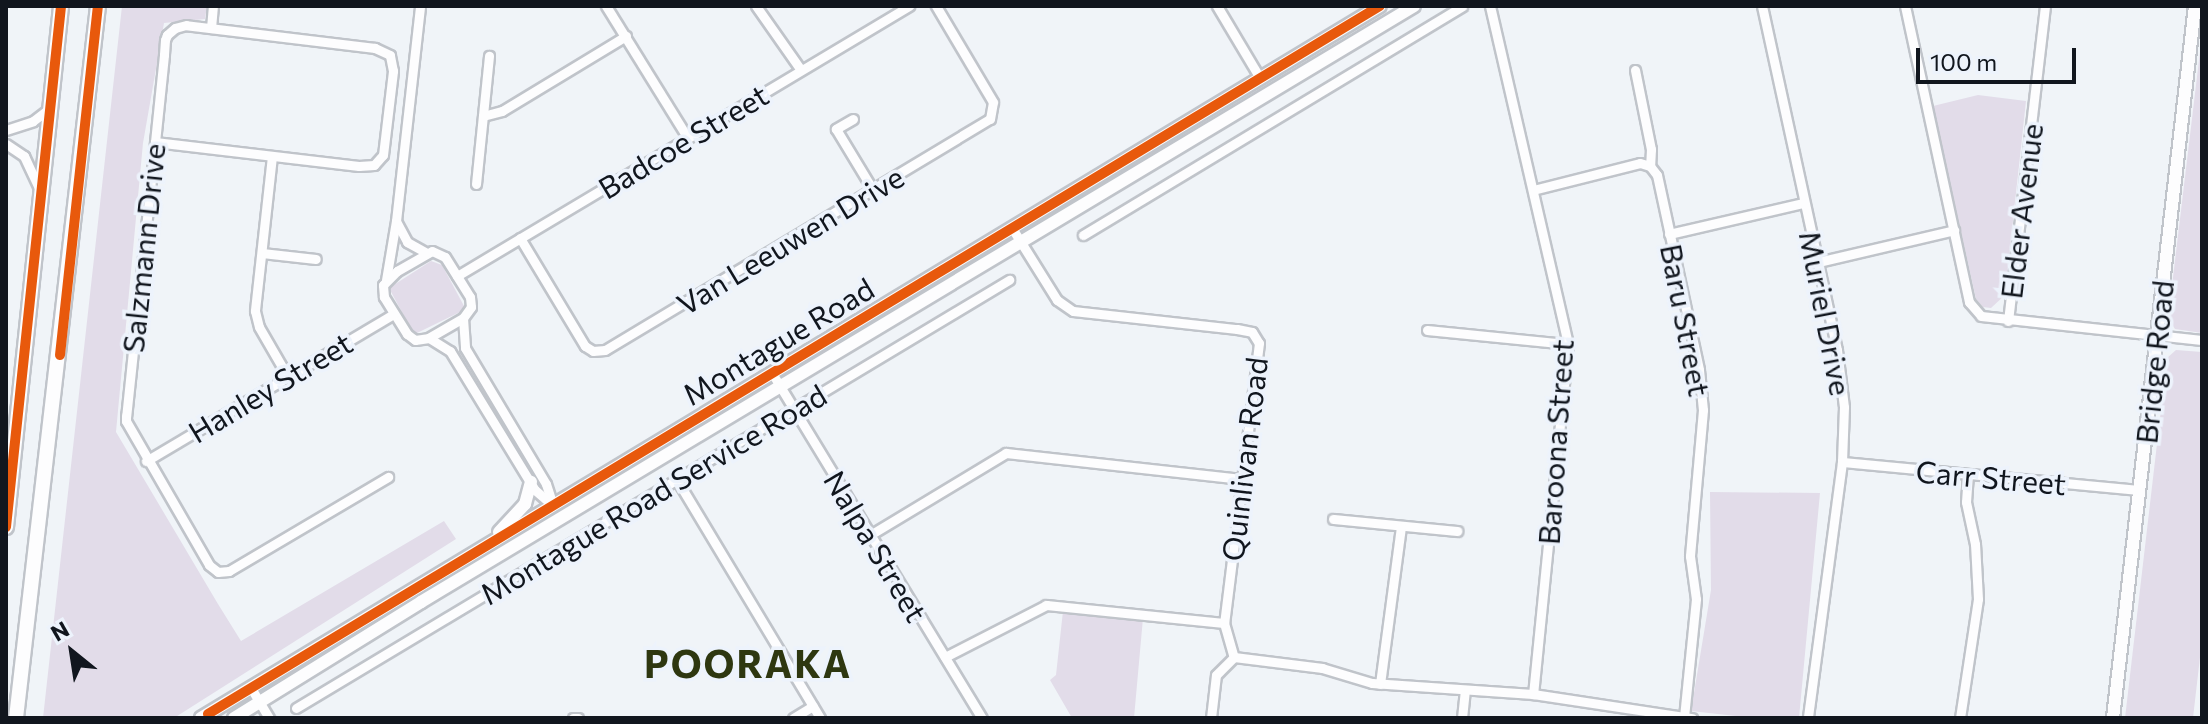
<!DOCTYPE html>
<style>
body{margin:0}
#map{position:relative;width:2208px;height:724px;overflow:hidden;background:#f0f4f8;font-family:Commissioner,sans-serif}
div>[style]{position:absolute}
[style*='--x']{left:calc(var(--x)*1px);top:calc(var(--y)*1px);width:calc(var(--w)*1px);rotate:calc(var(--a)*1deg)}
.green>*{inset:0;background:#e2dce9}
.roads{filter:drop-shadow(2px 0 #c0c4ca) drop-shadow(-2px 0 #c0c4ca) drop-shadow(0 2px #c0c4ca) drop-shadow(0 -2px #c0c4ca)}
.minor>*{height:9px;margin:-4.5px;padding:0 4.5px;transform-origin:4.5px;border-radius:4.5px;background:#fdfdfe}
.secondary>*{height:12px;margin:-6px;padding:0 6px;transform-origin:6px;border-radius:6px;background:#fdfdfe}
.trunk>*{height:14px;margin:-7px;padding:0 7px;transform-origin:7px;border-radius:7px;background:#fdfdfe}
.cycleway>*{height:10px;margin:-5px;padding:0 5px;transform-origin:5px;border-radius:5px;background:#e8590c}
span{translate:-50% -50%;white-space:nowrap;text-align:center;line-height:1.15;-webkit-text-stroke:7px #edf3fc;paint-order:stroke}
.street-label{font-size:30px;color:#11161e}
.district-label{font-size:38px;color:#2e3710;font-weight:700;letter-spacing:2px}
.frame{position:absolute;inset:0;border:8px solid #11161e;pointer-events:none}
.north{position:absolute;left:32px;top:612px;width:80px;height:80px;-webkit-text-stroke:6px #edf3fc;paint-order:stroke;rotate:330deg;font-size:22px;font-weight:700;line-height:32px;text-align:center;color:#11161e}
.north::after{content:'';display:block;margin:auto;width:28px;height:36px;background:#11161e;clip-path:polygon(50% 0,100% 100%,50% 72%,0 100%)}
.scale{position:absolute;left:1916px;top:48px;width:160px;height:36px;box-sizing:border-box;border:4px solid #11161e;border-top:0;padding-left:10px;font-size:24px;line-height:28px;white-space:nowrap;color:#11161e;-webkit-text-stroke:6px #edf3fc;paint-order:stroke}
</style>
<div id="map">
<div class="green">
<i style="clip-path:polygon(122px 6px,207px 6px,205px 19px,164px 23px,143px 143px,116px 432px,218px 604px,241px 641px,444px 521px,456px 539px,174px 718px,43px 718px)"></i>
<i style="clip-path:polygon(2202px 35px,2202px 333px,2175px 329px,2168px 319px)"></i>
<i style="clip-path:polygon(1978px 95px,2026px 101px,2005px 295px,1991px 308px,1983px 307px,1976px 299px,1933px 106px)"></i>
<i style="clip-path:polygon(431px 261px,442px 265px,464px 306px,460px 312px,417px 333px,412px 331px,389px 288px)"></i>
<i style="clip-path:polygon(2176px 350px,2202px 352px,2202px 640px,2193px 718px,2125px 718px,2167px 358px)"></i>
<i style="clip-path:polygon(1710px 492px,1820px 493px,1799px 718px,1754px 718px,1691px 711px,1711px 590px)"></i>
<i style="clip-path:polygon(1063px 611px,1143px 618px,1134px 718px,1072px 718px,1050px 680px,1056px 675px)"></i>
</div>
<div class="roads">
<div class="minor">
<i style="--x:606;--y:6;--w:155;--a:58.2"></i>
<i style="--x:756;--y:6;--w:78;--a:54.9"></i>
<i style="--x:1217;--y:6;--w:84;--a:59.2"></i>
<i style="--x:1490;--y:6;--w:347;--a:77"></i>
<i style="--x:1568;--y:344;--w:352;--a:95.7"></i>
<i style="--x:1762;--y:6;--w:352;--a:77.7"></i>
<i style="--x:1837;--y:350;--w:57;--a:83"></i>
<i style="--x:1844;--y:407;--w:55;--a:92.1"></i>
<i style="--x:1842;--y:462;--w:258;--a:97.6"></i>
<i style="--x:1905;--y:6;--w:303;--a:77.8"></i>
<i style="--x:1969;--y:302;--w:18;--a:49"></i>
<i style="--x:1981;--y:316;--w:222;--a:6.2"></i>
<i style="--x:211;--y:28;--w:22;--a:-85"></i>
<i style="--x:1635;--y:70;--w:81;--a:78.6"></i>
<i style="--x:1651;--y:149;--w:17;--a:93"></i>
<i style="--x:1650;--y:166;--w:11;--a:52"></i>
<i style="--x:1657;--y:175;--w:199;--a:77.8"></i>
<i style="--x:1699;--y:370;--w:40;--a:84.3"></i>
<i style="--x:1703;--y:410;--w:147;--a:95.1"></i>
<i style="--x:1690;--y:556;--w:43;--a:82.1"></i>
<i style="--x:1696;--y:599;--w:119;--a:95.8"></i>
<i style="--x:483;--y:116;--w:20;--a:-15"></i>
<i style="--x:502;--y:111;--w:145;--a:-31.2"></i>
<i style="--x:853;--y:119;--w:20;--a:150"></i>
<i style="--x:836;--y:129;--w:71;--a:58.8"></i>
<i style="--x:6;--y:130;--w:28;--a:-18"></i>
<i style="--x:33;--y:121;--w:20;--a:-37"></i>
<i style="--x:155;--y:142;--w:205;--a:6.7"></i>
<i style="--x:359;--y:166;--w:15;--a:-4"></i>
<i style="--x:374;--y:165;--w:13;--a:-48"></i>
<i style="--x:383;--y:155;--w:85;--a:-83.2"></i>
<i style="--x:393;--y:71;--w:16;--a:-101"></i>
<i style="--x:390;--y:55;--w:17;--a:-155"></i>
<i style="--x:375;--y:48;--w:190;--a:-173.1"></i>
<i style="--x:186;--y:25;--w:11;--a:165"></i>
<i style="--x:175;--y:28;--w:11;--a:139"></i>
<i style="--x:167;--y:35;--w:5;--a:112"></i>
<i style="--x:165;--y:40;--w:15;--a:94"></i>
<i style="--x:164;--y:55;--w:87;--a:95.9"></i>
<i style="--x:155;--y:142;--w:276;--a:96"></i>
<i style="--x:126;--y:416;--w:5;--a:90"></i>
<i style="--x:126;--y:421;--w:166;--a:60"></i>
<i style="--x:209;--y:565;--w:11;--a:38"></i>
<i style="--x:218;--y:572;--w:11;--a:-5"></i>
<i style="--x:229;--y:571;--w:185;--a:-30.6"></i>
<i style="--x:6;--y:144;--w:22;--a:34"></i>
<i style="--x:24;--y:156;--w:38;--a:65"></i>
<i style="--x:272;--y:156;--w:156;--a:96.3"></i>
<i style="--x:255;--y:311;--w:16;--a:76"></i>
<i style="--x:259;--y:327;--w:58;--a:59.9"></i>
<i style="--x:476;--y:184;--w:129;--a:-84.2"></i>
<i style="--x:1533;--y:190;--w:110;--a:-14.2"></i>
<i style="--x:1640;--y:163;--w:10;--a:17"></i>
<i style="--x:396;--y:221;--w:24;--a:62"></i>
<i style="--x:407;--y:242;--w:23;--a:29"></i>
<i style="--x:1012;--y:228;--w:85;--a:58"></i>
<i style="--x:1057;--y:300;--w:19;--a:35"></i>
<i style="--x:1073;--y:311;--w:165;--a:6.3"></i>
<i style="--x:1237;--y:329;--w:15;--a:11"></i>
<i style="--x:1252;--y:332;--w:13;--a:58"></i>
<i style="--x:1259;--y:343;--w:282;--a:97.1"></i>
<i style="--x:1224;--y:623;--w:35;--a:74"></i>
<i style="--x:1669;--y:234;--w:138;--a:-13"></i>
<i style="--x:1083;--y:235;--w:443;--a:-31.1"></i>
<i style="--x:520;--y:238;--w:126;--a:59"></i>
<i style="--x:585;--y:346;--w:9;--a:32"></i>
<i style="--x:593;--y:351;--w:12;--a:-5"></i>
<i style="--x:605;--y:350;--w:449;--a:-31"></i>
<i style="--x:990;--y:119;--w:17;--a:-80"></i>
<i style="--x:993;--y:102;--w:112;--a:-120.7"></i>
<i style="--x:432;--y:251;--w:14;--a:25"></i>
<i style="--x:445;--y:257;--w:47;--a:58"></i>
<i style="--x:470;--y:297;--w:10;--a:84"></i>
<i style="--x:471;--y:307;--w:14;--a:126"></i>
<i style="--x:463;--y:318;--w:39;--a:150"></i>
<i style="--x:429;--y:338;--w:14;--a:172"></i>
<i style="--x:415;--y:340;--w:10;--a:-143"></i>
<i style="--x:407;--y:334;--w:44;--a:-121.9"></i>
<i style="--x:384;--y:297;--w:12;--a:-95"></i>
<i style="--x:383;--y:285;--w:20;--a:-45"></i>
<i style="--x:397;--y:271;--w:40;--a:-29.7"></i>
<i style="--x:262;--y:253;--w:54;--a:6.3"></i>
<i style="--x:1818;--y:262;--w:140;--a:-13.2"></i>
<i style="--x:457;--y:276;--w:527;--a:-30.85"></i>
<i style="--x:386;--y:280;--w:60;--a:-80.4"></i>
<i style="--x:396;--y:221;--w:216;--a:-83.6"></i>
<i style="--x:463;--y:318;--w:30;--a:86"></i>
<i style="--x:465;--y:348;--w:158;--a:59.2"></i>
<i style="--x:546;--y:484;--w:22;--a:72"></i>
<i style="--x:2008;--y:321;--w:317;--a:-83.3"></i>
<i style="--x:1427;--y:330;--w:142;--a:5.7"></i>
<i style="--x:429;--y:338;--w:25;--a:32"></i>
<i style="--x:450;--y:351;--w:163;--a:58.6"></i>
<i style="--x:535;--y:490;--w:20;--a:41"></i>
<i style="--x:772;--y:373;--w:404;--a:58.7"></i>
<i style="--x:146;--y:461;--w:288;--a:-30.7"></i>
<i style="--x:1842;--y:462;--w:299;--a:5.4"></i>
<i style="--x:677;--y:480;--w:278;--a:59"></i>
<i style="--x:1333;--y:519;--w:125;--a:5.5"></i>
<i style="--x:870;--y:535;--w:159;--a:-31.1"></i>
<i style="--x:1006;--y:453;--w:237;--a:6.3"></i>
<i style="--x:945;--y:657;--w:114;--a:-27.2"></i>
<i style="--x:1046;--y:605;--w:179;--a:5.8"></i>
<i style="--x:1234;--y:657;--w:89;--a:7.1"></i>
<i style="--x:1322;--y:668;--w:52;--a:16.7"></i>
<i style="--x:1372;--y:683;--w:161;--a:3.9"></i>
<i style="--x:1533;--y:694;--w:161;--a:8.6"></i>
<i style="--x:1380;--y:684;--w:158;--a:-82.4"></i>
<i style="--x:251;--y:688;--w:35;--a:59"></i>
<i style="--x:296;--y:708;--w:832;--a:-30.98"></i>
<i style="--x:573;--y:718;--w:5;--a:0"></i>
<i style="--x:793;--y:718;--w:23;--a:-31"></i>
<i style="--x:1211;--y:718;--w:43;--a:-83.4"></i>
<i style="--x:1216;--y:675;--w:25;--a:-45"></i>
<i style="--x:1462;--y:718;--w:27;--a:-84"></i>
<i style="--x:1960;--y:718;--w:120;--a:-81.4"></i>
<i style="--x:1978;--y:599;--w:55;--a:-93.1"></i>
<i style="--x:1975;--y:544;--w:43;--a:-102.1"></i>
<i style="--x:1966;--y:502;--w:27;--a:-86"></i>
</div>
<div class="secondary">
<i style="--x:499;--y:532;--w:38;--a:-47"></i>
<i style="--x:525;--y:504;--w:23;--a:-75"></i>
<i style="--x:201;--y:718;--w:1377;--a:-31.13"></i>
<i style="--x:234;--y:718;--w:220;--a:-31.8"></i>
<i style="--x:421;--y:602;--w:1158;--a:-30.97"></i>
<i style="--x:2113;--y:718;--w:717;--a:-83.43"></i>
</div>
<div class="trunk">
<i style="--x:6;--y:527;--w:524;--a:-83.97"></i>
<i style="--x:16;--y:718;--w:717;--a:-83.43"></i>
</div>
</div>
<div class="cycleway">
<i style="--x:60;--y:355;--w:351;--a:-83.8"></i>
<i style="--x:6;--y:527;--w:524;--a:-83.97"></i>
<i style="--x:208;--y:714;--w:1369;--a:-31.14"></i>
</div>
<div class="street-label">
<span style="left:683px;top:141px;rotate:-31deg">Badcoe Street</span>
<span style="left:2021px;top:211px;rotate:-83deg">Elder Avenue</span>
<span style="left:790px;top:240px;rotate:-31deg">Van Leeuwen Drive</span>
<span style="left:143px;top:248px;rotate:-84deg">Salzmann Drive</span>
<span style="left:1826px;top:313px;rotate:79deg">Muriel Drive</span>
<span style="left:1686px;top:320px;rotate:79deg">Baru Street</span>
<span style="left:778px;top:341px;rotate:-31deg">Montague Road</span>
<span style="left:2154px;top:362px;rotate:-84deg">Bridge Road</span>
<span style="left:270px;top:387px;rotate:-31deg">Hanley Street</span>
<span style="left:1555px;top:442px;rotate:-86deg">Baroona Street</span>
<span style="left:1244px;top:459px;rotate:-83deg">Quinlivan Road</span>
<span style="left:1991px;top:477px;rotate:5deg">Carr Street</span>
<span style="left:653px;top:494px;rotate:-31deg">Montague Road Service Road</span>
<span style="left:876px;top:546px;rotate:59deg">Nalpa Street</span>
</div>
<div class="district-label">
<span style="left:748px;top:663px">POORAKA</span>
</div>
<div class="frame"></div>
<div class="north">N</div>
<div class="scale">100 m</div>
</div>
